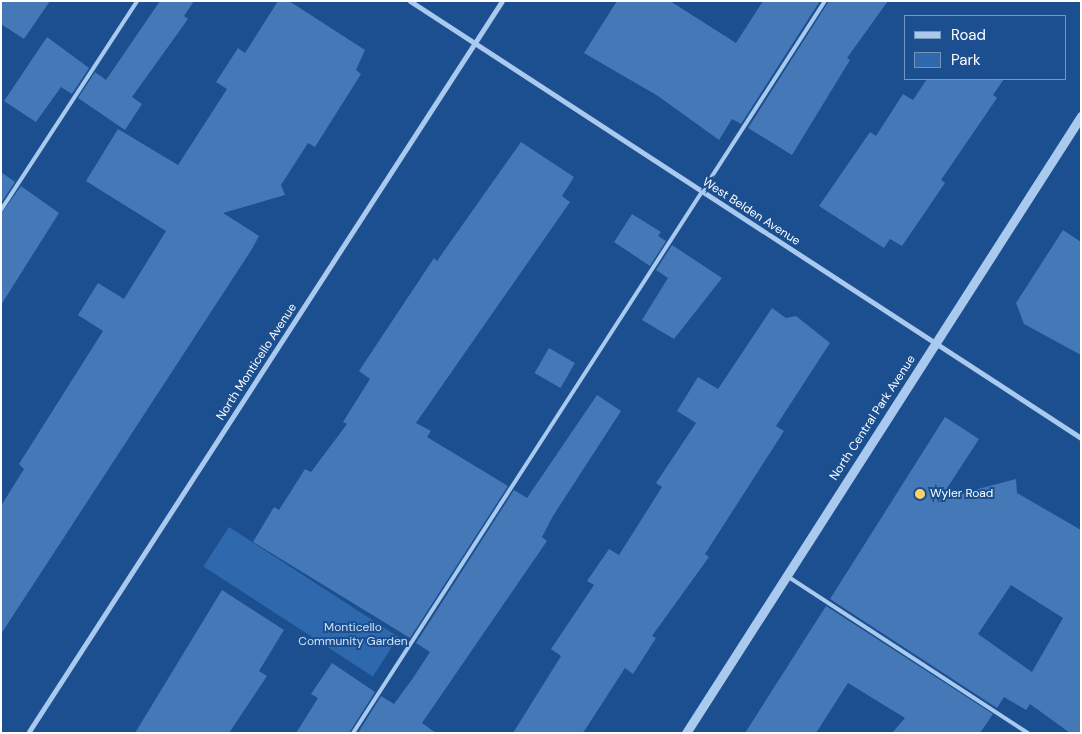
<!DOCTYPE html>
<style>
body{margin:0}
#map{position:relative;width:1082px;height:734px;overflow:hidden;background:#1b4f8f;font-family:"DM Sans",sans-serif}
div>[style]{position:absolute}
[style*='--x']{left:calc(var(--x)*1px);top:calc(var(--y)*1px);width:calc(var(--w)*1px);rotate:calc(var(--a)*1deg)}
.green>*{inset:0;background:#2e69ad;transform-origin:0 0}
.building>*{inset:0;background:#4478b7;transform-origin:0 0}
.service>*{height:4px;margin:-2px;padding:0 2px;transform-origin:2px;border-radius:2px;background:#a9c9ee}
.minor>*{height:5px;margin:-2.5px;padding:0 2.5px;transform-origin:2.5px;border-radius:2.5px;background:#a9c9ee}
.tertiary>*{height:9px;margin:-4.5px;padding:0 4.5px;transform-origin:4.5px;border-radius:4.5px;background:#a9c9ee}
.dots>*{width:14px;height:14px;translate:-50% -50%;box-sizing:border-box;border:2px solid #1b4f8f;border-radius:50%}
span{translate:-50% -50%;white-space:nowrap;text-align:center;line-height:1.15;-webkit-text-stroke:4px #1b4f8f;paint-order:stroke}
.street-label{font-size:12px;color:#fff}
.poi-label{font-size:12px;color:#fff}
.left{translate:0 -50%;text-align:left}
.park-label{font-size:12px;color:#cfe3fa}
.frame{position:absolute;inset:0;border:2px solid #fff;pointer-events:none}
.legend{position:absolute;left:904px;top:15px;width:162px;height:65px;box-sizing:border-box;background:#1b4f8f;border:1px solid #7695bc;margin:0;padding:6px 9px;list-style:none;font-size:15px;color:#fff}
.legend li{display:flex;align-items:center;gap:10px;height:25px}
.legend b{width:25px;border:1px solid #7695bc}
</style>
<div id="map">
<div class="green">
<i style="left:229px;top:527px;width:202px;height:47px;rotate:33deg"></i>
</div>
<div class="building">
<i style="clip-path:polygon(1px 1px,50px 1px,24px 39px,1px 24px)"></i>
<i style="clip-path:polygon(160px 1px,194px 1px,184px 16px,188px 19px,132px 97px,142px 104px,125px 130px,78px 98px,95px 72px,106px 80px)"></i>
<i style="clip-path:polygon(278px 1px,289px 1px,365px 50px,356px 70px,361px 74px,315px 147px,308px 143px,281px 185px,285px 195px,223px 213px,259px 236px,252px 249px,1px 634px,1px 506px,24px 469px,19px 464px,103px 331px,78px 315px,98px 283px,124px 299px,166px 231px,86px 181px,118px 129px,178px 165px,227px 89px,216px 82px,238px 48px,245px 53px)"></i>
<i style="clip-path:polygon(617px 1px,670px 1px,736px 43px,763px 1px,820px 1px,741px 124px,732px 119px,719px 140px,658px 96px,584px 53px)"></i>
<i style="clip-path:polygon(829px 1px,888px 1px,847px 58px,850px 60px,792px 155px,748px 128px)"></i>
<i style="clip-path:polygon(47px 37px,89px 68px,72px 94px,61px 87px,36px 122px,4px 101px)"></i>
<i style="clip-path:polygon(927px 79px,1004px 79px,993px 95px,997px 98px,941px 180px,945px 183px,902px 246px,890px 239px,884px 248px,819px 206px,870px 132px,876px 136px,903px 94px,913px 100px)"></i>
<i style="clip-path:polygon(521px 142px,574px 177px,562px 196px,570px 202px,416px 423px,431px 431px,427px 437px,508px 486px,410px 638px,253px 542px,274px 507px,279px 510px,305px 469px,311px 472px,347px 424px,343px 422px,370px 379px,359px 371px,434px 258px,437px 261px)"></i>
<i style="clip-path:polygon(1px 172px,15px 182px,1px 203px)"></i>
<i style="clip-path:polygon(21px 186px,59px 213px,1px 305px,1px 214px)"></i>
<i style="clip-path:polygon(632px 214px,661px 232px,658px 236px,666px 241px,650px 266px,614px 242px)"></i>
<i style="clip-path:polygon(1063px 230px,1081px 242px,1081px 355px,1024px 324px,1016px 303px)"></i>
<i style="clip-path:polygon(672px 245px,722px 278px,674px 339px,642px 320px,668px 278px,656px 270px)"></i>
<i style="clip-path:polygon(772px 308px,786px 318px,796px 316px,830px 343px,776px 426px,784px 431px,705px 554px,709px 557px,652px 636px,656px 638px,633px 674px,625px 668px,583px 733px,513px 733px,561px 656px,551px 649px,594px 585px,587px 581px,609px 549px,619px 555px,662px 487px,656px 483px,696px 423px,677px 411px,698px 377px,718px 389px)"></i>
<i style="left:549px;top:348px;width:30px;height:29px;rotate:30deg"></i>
<i style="clip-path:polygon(597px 395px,621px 411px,553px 516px,542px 537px,547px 541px,422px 723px,436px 733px,358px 733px,381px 696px,394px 704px,413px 678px,430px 652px,416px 643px,514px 490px,527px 498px)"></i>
<i style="clip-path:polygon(evenodd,945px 417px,979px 439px,940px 499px,1016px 479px,1017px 493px,1081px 530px,1081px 733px,1070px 733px,1030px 704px,1026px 710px,1004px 697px,997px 708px,830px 599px,945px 417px,1011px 585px,1063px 618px,1032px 672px,978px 634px,1011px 585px)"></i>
<i style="clip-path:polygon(222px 590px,284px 630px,259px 671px,267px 676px,229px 733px,135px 733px)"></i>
<i style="clip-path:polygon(826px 606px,993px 714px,980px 733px,892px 733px,905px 718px,848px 683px,816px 733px,745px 733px)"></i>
<i style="clip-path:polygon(332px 663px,375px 692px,349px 733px,296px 733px,318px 698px,311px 694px)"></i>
</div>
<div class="service">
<i style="--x:1;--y:210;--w:249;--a:-56.9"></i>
<i style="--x:787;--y:576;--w:288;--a:33.1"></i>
<i style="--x:353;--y:733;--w:871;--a:-57.19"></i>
</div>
<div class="minor">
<i style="--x:410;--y:1;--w:801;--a:33.07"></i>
<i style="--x:28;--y:733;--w:872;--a:-57.08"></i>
</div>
<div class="tertiary">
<i style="--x:686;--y:733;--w:733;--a:-57.37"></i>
</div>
<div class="dots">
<i style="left:920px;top:494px;background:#ffd166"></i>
</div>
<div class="street-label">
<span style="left:751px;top:212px;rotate:33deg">West Belden Avenue</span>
<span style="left:257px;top:362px;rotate:-57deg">North Monticello Avenue</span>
<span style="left:873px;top:418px;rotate:-57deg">North Central Park Avenue</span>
</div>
<div class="poi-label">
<span class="left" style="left:930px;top:494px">Wyler Road</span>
</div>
<div class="park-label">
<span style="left:353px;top:635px">Monticello<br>Community Garden</span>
</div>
<div class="frame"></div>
<ul class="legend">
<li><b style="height:6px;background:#a9c9ee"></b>Road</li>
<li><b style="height:14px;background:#2e69ad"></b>Park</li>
</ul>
</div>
